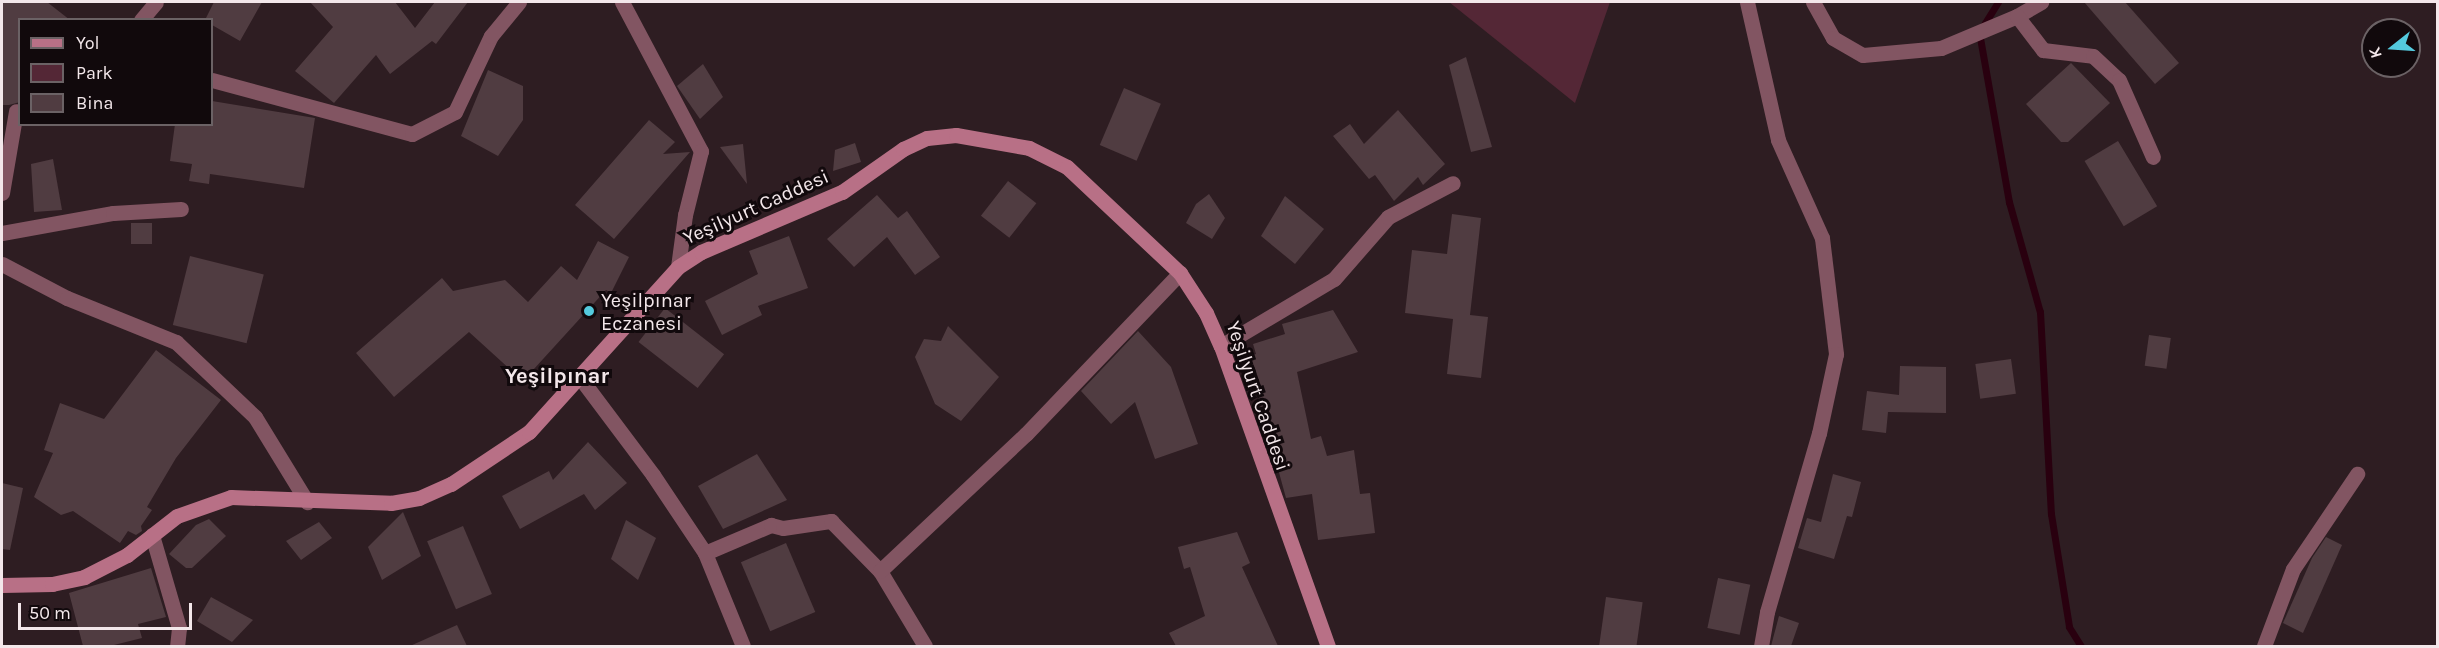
<!DOCTYPE html>
<meta charset="utf-8">
<style>
body{margin:0}
#map{position:relative;width:2439px;height:648px;overflow:hidden;background:#2e1d22;font-family:Karla,sans-serif}
div>[style]{position:absolute}
[style*='--x']{left:calc(var(--x)*1px);top:calc(var(--y)*1px);width:calc(var(--w)*1px);rotate:calc(var(--a)*1deg)}
.green>*{inset:0;background:#542736}
.stream>*{height:7px;margin:-3.5px;padding:0 3.5px;transform-origin:3.5px;border-radius:3.5px;background:#29000f}
.building>*{inset:0;background:#503c41;transform-origin:0 0}
.minor>*{height:15px;margin:-7.5px;padding:0 7.5px;transform-origin:7.5px;border-radius:7.5px;background:#825562}
.tertiary>*{height:15px;margin:-7.5px;padding:0 7.5px;transform-origin:7.5px;border-radius:7.5px;background:#825562}
.secondary>*{height:15px;margin:-7.5px;padding:0 7.5px;transform-origin:7.5px;border-radius:7.5px;background:#b87086}
.dots>*{width:16px;height:16px;translate:-50% -50%;box-sizing:border-box;border:3px solid #11090c;border-radius:50%}
span{translate:-50% -50%;white-space:nowrap;text-align:center;line-height:1.15;-webkit-text-stroke:6px #11090c;paint-order:stroke}
.street-label{font-size:20px;color:#f3e7ea}
.poi-label{font-size:20px;color:#f3e7ea}
.left{translate:0 -50%;text-align:left}
.quarter-label{font-size:22px;color:#f3e7ea;font-weight:700}
.frame{position:absolute;inset:0;border:3px solid #f3e7ea;pointer-events:none}
.legend{position:absolute;left:18px;top:18px;width:195px;height:108px;box-sizing:border-box;background:#11090c;border:2px solid #6b6265;margin:0;padding:8px 10px;list-style:none;font-size:18px;color:#f3e7ea}
.legend li{display:flex;align-items:center;gap:12px;height:30px}
.legend b{width:30px;border:2px solid #6b6265}
.north{position:absolute;left:2361px;top:18px;width:60px;height:60px;box-sizing:border-box;background:#11090c;border:2px solid #6b6265;border-radius:50%;rotate:253deg;font-size:16px;font-weight:700;line-height:24px;text-align:center;color:#f3e7ea}
.north::after{content:'';display:block;margin:auto;width:21px;height:27px;background:#54cade;clip-path:polygon(50% 0,100% 100%,50% 72%,0 100%)}
.scale{position:absolute;left:18px;top:603px;width:174px;height:27px;box-sizing:border-box;border:3px solid #f3e7ea;border-top:0;padding-left:8px;font-size:18px;line-height:21px;white-space:nowrap;color:#f3e7ea;-webkit-text-stroke:4px #11090c;paint-order:stroke}
</style>
<div id="map">
<div class="green">
<i style="clip-path:polygon(1449px 2px,1610px 2px,1575px 103px)"></i>
</div>
<div class="stream">
<i style="--x:1998;--y:2;--w:36;--a:122"></i>
<i style="--x:1979;--y:32;--w:173;--a:80"></i>
<i style="--x:2009;--y:202;--w:114;--a:74.3"></i>
<i style="--x:2040;--y:312;--w:202;--a:86.9"></i>
<i style="--x:2051;--y:514;--w:114;--a:80.9"></i>
<i style="--x:2069;--y:627;--w:22;--a:58"></i>
</div>
<div class="building">
<i style="clip-path:polygon(2px 2px,47px 2px,70px 20px,20px 20px,20px 102px,9px 105px,2px 105px)"></i>
<i style="clip-path:polygon(214px 2px,262px 2px,240px 41px,212px 25px,212px 20px,205px 20px)"></i>
<i style="clip-path:polygon(310px 2px,395px 2px,415px 28px,435px 2px,468px 2px,436px 44px,432px 41px,390px 74px,376px 55px,334px 103px,295px 71px,333px 27px)"></i>
<i style="clip-path:polygon(2084px 2px,2125px 2px,2179px 63px,2155px 84px)"></i>
<i style="clip-path:polygon(1466px 57px,1492px 147px,1471px 152px,1449px 65px)"></i>
<i style="clip-path:polygon(2071px 63px,2110px 103px,2068px 142px,2061px 142px,2026px 104px)"></i>
<i style="clip-path:polygon(703px 64px,723px 97px,700px 119px,677px 86px)"></i>
<i style="clip-path:polygon(488px 70px,523px 86px,523px 120px,498px 156px,461px 136px)"></i>
<i style="left:1124px;top:88px;width:40px;height:62px;rotate:23deg"></i>
<i style="clip-path:polygon(212px 101px,315px 118px,304px 188px,210px 174px,209px 184px,189px 181px,192px 164px,170px 161px,175px 124px,212px 124px)"></i>
<i style="clip-path:polygon(1398px 110px,1445px 164px,1423px 185px,1418px 177px,1394px 201px,1375px 175px,1369px 179px,1333px 136px,1350px 124px,1364px 144px)"></i>
<i style="clip-path:polygon(649px 120px,675px 142px,663px 154px,690px 152px,614px 239px,575px 205px)"></i>
<i style="left:2118px;top:141px;width:76px;height:39px;rotate:59deg"></i>
<i style="clip-path:polygon(855px 143px,861px 162px,833px 171px,835px 150px)"></i>
<i style="clip-path:polygon(743px 144px,747px 184px,720px 147px)"></i>
<i style="clip-path:polygon(53px 159px,62px 210px,34px 212px,31px 164px)"></i>
<i style="left:1008px;top:181px;width:36px;height:44px;rotate:38deg"></i>
<i style="clip-path:polygon(1209px 194px,1225px 218px,1212px 239px,1186px 223px,1196px 204px)"></i>
<i style="clip-path:polygon(877px 195px,898px 218px,907px 211px,940px 257px,915px 275px,887px 237px,854px 267px,827px 239px)"></i>
<i style="clip-path:polygon(1285px 196px,1324px 229px,1295px 264px,1261px 236px)"></i>
<i style="clip-path:polygon(1452px 214px,1481px 218px,1470px 315px,1488px 317px,1481px 378px,1447px 374px,1453px 319px,1405px 313px,1412px 250px,1447px 254px)"></i>
<i style="left:131px;top:223px;width:21px;height:21px"></i>
<i style="clip-path:polygon(789px 236px,808px 288px,758px 306px,762px 315px,722px 335px,705px 301px,758px 274px,749px 251px)"></i>
<i style="clip-path:polygon(598px 241px,629px 257px,611px 293px,606px 290px,523px 381px,469px 332px,394px 397px,356px 353px,442px 278px,453px 291px,505px 280px,528px 302px,561px 266px,577px 280px)"></i>
<i style="left:190px;top:256px;width:76px;height:71px;rotate:14deg"></i>
<i style="left:665px;top:308px;width:75px;height:43px;rotate:38deg"></i>
<i style="clip-path:polygon(1333px 310px,1358px 352px,1297px 372px,1311px 439px,1321px 436px,1327px 456px,1354px 450px,1360px 494px,1370px 493px,1375px 533px,1318px 540px,1312px 494px,1286px 498px,1256px 389px,1252px 391px,1242px 358px,1256px 354px,1253px 344px,1285px 334px,1282px 324px)"></i>
<i style="clip-path:polygon(948px 326px,999px 377px,961px 421px,935px 404px,915px 357px,924px 339px,941px 341px)"></i>
<i style="clip-path:polygon(1138px 331px,1171px 367px,1198px 444px,1155px 459px,1135px 402px,1111px 424px,1081px 391px)"></i>
<i style="left:2149px;top:335px;width:22px;height:31px;rotate:8deg"></i>
<i style="clip-path:polygon(156px 350px,221px 400px,176px 458px,147px 507px,152px 510px,141px 526px,142px 531px,136px 535px,128px 531px,120px 543px,73px 511px,61px 515px,34px 497px,53px 453px,44px 450px,60px 403px,104px 419px)"></i>
<i style="left:2011px;top:359px;width:35px;height:36px;rotate:82deg"></i>
<i style="clip-path:polygon(1900px 366px,1946px 367px,1946px 413px,1888px 412px,1886px 433px,1862px 430px,1867px 391px,1899px 395px)"></i>
<i style="clip-path:polygon(588px 442px,627px 483px,595px 510px,584px 494px,520px 529px,502px 496px,549px 471px,553px 480px)"></i>
<i style="clip-path:polygon(757px 454px,787px 500px,723px 529px,698px 486px)"></i>
<i style="clip-path:polygon(1833px 474px,1861px 482px,1852px 517px,1847px 516px,1834px 559px,1798px 548px,1807px 518px,1821px 522px)"></i>
<i style="clip-path:polygon(2px 483px,23px 488px,10px 550px,2px 549px)"></i>
<i style="clip-path:polygon(403px 512px,421px 556px,382px 580px,368px 547px)"></i>
<i style="clip-path:polygon(209px 519px,226px 536px,192px 568px,186px 568px,169px 554px,196px 525px)"></i>
<i style="clip-path:polygon(626px 520px,656px 538px,638px 580px,611px 559px)"></i>
<i style="clip-path:polygon(319px 522px,332px 538px,301px 560px,286px 541px)"></i>
<i style="left:463px;top:526px;width:74px;height:39px;rotate:67deg"></i>
<i style="clip-path:polygon(1237px 532px,1250px 563px,1242px 567px,1278px 646px,1176px 646px,1169px 633px,1205px 616px,1190px 567px,1184px 569px,1178px 547px)"></i>
<i style="clip-path:polygon(2326px 537px,2342px 545px,2303px 633px,2283px 623px,2312px 558px)"></i>
<i style="left:786px;top:543px;width:75px;height:49px;rotate:67deg"></i>
<i style="clip-path:polygon(151px 568px,166px 617px,138px 624px,142px 638px,110px 646px,83px 646px,69px 593px)"></i>
<i style="left:1718px;top:578px;width:33px;height:51px;rotate:12deg"></i>
<i style="clip-path:polygon(211px 597px,253px 620px,232px 642px,197px 621px)"></i>
<i style="left:1606px;top:597px;width:37px;height:49px;rotate:8deg"></i>
<i style="clip-path:polygon(1779px 616px,1799px 623px,1791px 646px,1771px 646px)"></i>
<i style="clip-path:polygon(457px 625px,467px 646px,410px 646px)"></i>
</div>
<div class="minor">
<i style="--x:1747;--y:2;--w:141;--a:77.3"></i>
<i style="--x:1778;--y:140;--w:107;--a:65.8"></i>
<i style="--x:1822;--y:238;--w:117;--a:83.1"></i>
<i style="--x:1836;--y:354;--w:81;--a:102.1"></i>
<i style="--x:1819;--y:433;--w:186;--a:106.2"></i>
<i style="--x:1767;--y:612;--w:35;--a:100"></i>
<i style="--x:1813;--y:2;--w:41;--a:60.9"></i>
<i style="--x:1833;--y:38;--w:34;--a:30"></i>
<i style="--x:1863;--y:55;--w:78;--a:-5.1"></i>
<i style="--x:1941;--y:48;--w:82;--a:-22.8"></i>
<i style="--x:2017;--y:16;--w:28;--a:-30"></i>
<i style="--x:2017;--y:16;--w:43;--a:52.6"></i>
<i style="--x:2043;--y:50;--w:50;--a:6.8"></i>
<i style="--x:2093;--y:56;--w:35;--a:43"></i>
<i style="--x:2119;--y:80;--w:84;--a:66.2"></i>
<i style="--x:141;--y:20;--w:23;--a:-50"></i>
<i style="--x:212;--y:80;--w:207;--a:15.1"></i>
<i style="--x:412;--y:134;--w:48;--a:-27.1"></i>
<i style="--x:455;--y:112;--w:84;--a:-64.7"></i>
<i style="--x:491;--y:36;--w:44;--a:-50.5"></i>
<i style="--x:2;--y:193;--w:83;--a:-80.3"></i>
<i style="--x:2;--y:233;--w:113;--a:-10.2"></i>
<i style="--x:113;--y:213;--w:68;--a:-3.4"></i>
<i style="--x:2;--y:264;--w:73;--a:27.6"></i>
<i style="--x:67;--y:298;--w:118;--a:22"></i>
<i style="--x:176;--y:342;--w:109;--a:43.5"></i>
<i style="--x:255;--y:417;--w:100;--a:58.5"></i>
<i style="--x:1221;--y:346;--w:131;--a:-30.7"></i>
<i style="--x:1334;--y:279;--w:82;--a:-48.9"></i>
<i style="--x:1388;--y:217;--w:73;--a:-27.6"></i>
<i style="--x:581;--y:379;--w:120;--a:53.1"></i>
<i style="--x:653;--y:475;--w:94;--a:56.3"></i>
<i style="--x:705;--y:553;--w:100;--a:67.8"></i>
<i style="--x:705;--y:553;--w:72;--a:-23"></i>
<i style="--x:771;--y:525;--w:12;--a:14"></i>
<i style="--x:783;--y:528;--w:49;--a:-8.3"></i>
<i style="--x:831;--y:521;--w:70;--a:45.6"></i>
<i style="--x:880;--y:571;--w:87;--a:59"></i>
<i style="--x:880;--y:571;--w:200;--a:-43.2"></i>
<i style="--x:1026;--y:434;--w:223;--a:-46.3"></i>
<i style="--x:2264;--y:646;--w:82;--a:-69.4"></i>
<i style="--x:2293;--y:569;--w:115;--a:-56"></i>
</div>
<div class="tertiary">
<i style="--x:622;--y:2;--w:169;--a:62.1"></i>
<i style="--x:701;--y:151;--w:66;--a:104"></i>
<i style="--x:685;--y:215;--w:52;--a:97.7"></i>
<i style="--x:152;--y:535;--w:97;--a:73.8"></i>
<i style="--x:179;--y:628;--w:18;--a:96"></i>
</div>
<div class="secondary">
<i style="--x:2;--y:585;--w:50;--a:-1.1"></i>
<i style="--x:52;--y:584;--w:33;--a:-12"></i>
<i style="--x:84;--y:577;--w:48;--a:-27.1"></i>
<i style="--x:127;--y:555;--w:63;--a:-38"></i>
<i style="--x:177;--y:516;--w:57;--a:-19.4"></i>
<i style="--x:231;--y:497;--w:160;--a:2.1"></i>
<i style="--x:391;--y:503;--w:28;--a:-10"></i>
<i style="--x:419;--y:498;--w:35;--a:-24"></i>
<i style="--x:451;--y:484;--w:94;--a:-33.7"></i>
<i style="--x:529;--y:432;--w:222;--a:-47.9"></i>
<i style="--x:678;--y:267;--w:27;--a:-33"></i>
<i style="--x:701;--y:252;--w:153;--a:-23.1"></i>
<i style="--x:842;--y:192;--w:75;--a:-35.2"></i>
<i style="--x:903;--y:149;--w:26;--a:-25"></i>
<i style="--x:927;--y:138;--w:29;--a:-6"></i>
<i style="--x:956;--y:135;--w:74;--a:10.1"></i>
<i style="--x:1029;--y:148;--w:42;--a:26.6"></i>
<i style="--x:1067;--y:167;--w:155;--a:43.2"></i>
<i style="--x:1180;--y:273;--w:48;--a:57"></i>
<i style="--x:1206;--y:313;--w:36;--a:66"></i>
<i style="--x:1221;--y:346;--w:319;--a:70.4"></i>
</div>
<div class="dots">
<i style="left:589px;top:311px;background:#54cade"></i>
</div>
<div class="street-label">
<span style="left:756px;top:207px;rotate:-24deg">Yeşilyurt Caddesi</span>
<span style="left:1258px;top:396px;rotate:71deg">Yeşilyurt Caddesi</span>
</div>
<div class="poi-label">
<span class="left" style="left:601px;top:312px">Yeşilpınar<br>Eczanesi</span>
</div>
<div class="quarter-label">
<span style="left:557px;top:377px">Yeşilpınar</span>
</div>
<div class="frame"></div>
<ul class="legend">
<li><b style="height:8px;background:#b87086"></b>Yol</li>
<li><b style="height:16px;background:#542736"></b>Park</li>
<li><b style="height:16px;background:#503c41"></b>Bina</li>
</ul>
<div class="north">K</div>
<div class="scale">50 m</div>
</div>
